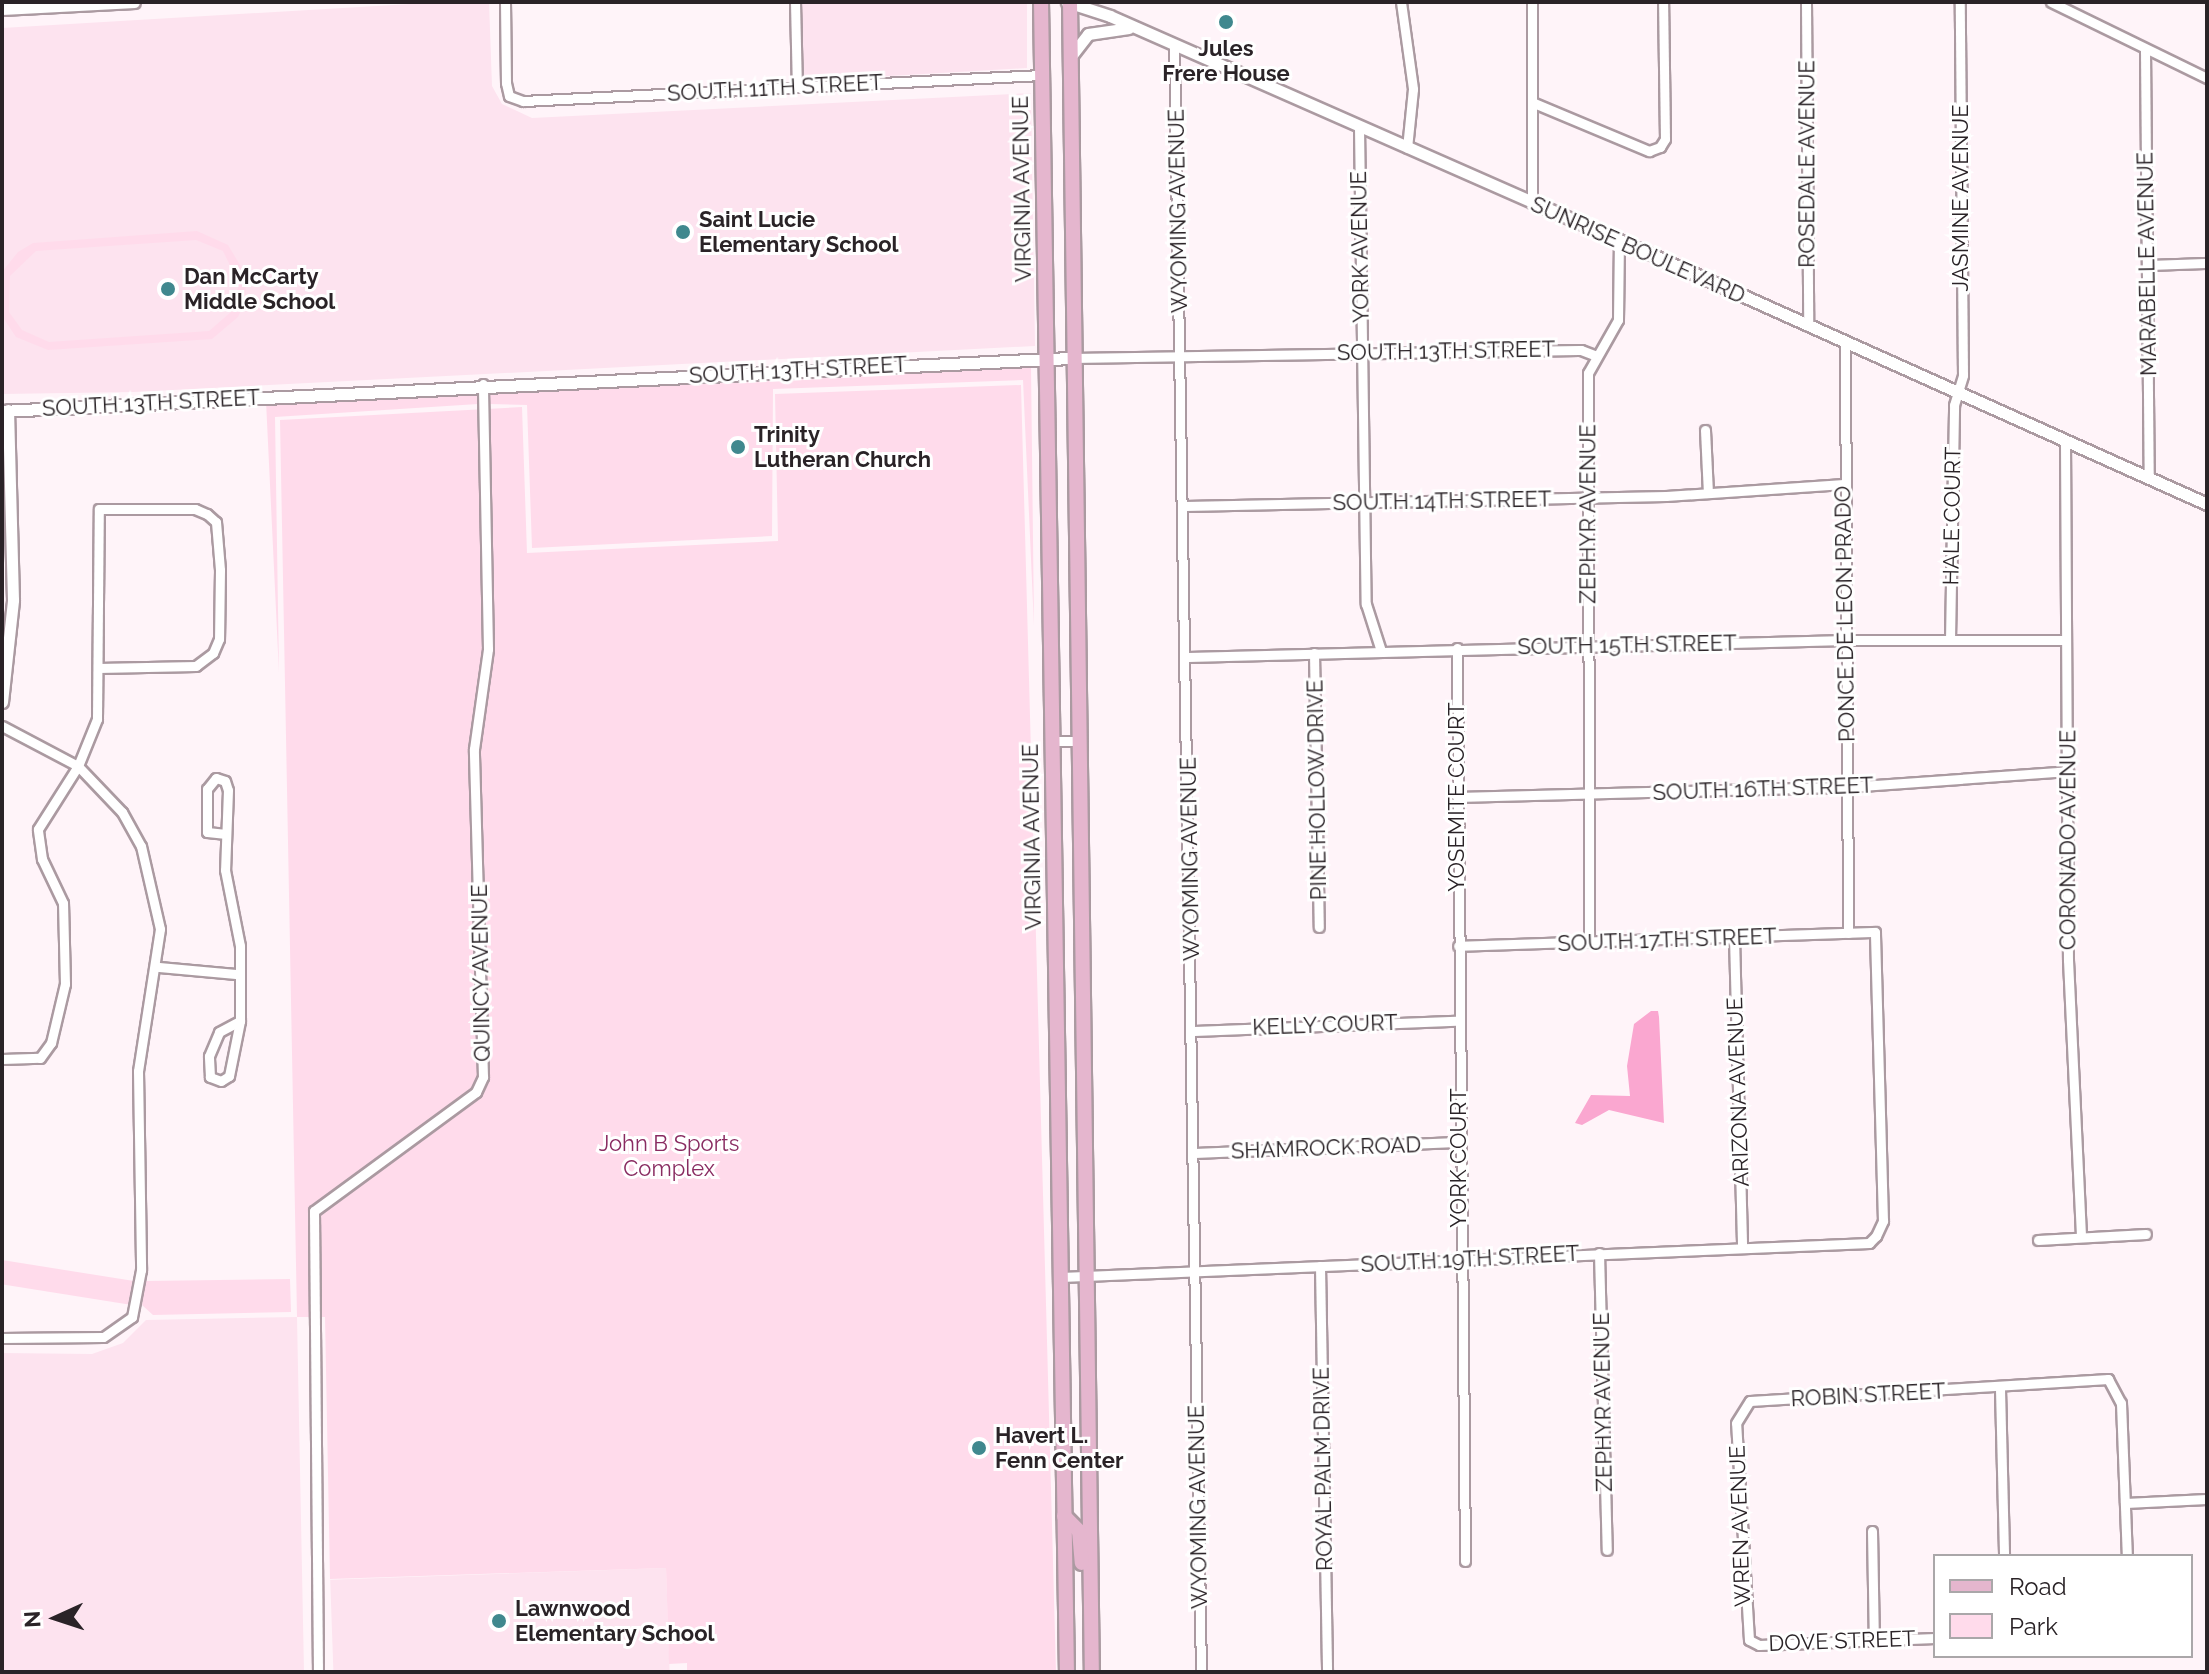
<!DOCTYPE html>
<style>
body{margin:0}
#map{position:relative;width:2209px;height:1674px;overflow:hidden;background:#fff4f9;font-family:Raleway,sans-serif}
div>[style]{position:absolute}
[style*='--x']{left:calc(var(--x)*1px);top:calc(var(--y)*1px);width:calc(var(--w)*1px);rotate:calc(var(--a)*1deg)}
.built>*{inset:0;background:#fde3ef;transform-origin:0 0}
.green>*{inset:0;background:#ffdbeb;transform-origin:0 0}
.water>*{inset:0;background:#faa7d0}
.roads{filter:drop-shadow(2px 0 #ab9aa1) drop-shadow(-2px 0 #ab9aa1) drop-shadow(0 2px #ab9aa1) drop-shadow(0 -2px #ab9aa1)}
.minor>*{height:9px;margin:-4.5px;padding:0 4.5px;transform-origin:4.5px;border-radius:4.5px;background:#fff}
.tertiary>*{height:11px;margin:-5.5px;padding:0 5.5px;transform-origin:5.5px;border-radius:5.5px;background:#fff}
.primary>*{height:14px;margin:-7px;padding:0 7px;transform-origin:7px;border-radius:7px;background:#e5b6ce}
.dots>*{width:22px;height:22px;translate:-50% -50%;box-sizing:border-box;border:4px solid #fff;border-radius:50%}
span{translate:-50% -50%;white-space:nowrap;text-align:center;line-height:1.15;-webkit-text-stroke:6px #fff;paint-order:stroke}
.poi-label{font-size:22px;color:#2a2327;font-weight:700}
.left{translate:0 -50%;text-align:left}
.street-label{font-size:22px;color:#2a2327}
.park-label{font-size:22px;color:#892b61}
.frame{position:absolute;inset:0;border:4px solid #2a2327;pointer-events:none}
.legend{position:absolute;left:1933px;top:1554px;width:260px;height:104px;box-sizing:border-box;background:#fff;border:2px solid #aaa7a9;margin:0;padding:10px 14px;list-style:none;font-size:24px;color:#2a2327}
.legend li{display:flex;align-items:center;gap:16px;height:40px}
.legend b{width:40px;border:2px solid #aaa7a9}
.north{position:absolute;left:16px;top:1578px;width:80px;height:80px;-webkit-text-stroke:6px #fff;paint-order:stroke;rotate:267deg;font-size:22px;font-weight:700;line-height:32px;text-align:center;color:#2a2327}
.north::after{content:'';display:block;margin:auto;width:28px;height:36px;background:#2a2327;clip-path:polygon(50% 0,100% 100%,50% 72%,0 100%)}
</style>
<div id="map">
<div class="built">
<i style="clip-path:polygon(444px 2px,489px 2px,492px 86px,502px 104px,532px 118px,1031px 93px,1035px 346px,134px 392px,2px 394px,2px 28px)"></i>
<i style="clip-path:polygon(800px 2px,1027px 2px,1027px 68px,803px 81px)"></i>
<i style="clip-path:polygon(297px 1317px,304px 1672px,2px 1672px,2px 1353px,92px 1354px,123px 1343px,146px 1320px)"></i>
<i style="left:666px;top:1568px;width:104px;height:336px;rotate:88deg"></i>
</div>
<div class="green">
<i style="clip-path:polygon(evenodd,197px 231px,228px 245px,246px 275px,245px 301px,238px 317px,212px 339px,48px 350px,16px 337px,2px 316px,2px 272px,18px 252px,33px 243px,197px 231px,196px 240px,223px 251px,239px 284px,231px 312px,209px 331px,49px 342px,22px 330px,9px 312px,10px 276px,36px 251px,196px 240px)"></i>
<i style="clip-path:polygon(1031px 365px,1034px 626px,1023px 380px,773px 389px,772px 536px,532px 548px,527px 405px,489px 404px,489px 389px)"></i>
<i style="clip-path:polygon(1021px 385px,1056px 1672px,687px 1672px,687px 1663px,669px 1664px,666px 1568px,330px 1579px,325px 1317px,297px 1317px,280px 420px,522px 407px,527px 553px,778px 541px,775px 394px)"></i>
<i style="clip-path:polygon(478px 390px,478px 404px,275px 417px,279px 673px,266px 401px)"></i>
<i style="clip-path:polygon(290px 1279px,291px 1312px,153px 1315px,142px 1305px,145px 1281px)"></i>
<i style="left:134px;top:1281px;width:24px;height:132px;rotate:99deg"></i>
</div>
<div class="water">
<i style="clip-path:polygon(1651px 1011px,1658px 1011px,1659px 1017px,1664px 1123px,1609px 1110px,1582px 1125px,1575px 1123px,1591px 1095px,1630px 1096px,1627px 1066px,1634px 1024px)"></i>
</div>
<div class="roads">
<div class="minor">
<i style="--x:505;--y:2;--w:81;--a:89.3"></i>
<i style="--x:506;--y:83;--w:13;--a:77"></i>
<i style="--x:509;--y:96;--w:15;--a:20"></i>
<i style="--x:523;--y:101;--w:520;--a:-2.87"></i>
<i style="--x:795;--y:2;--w:85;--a:88.7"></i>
<i style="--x:1401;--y:2;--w:88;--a:82.1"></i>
<i style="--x:1413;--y:89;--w:59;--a:95.8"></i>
<i style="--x:1806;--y:2;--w:324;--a:89.6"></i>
<i style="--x:2051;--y:2;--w:174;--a:26"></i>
<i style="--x:1174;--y:46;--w:1626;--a:89.05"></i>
<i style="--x:2145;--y:50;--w:428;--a:89.5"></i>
<i style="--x:1534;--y:103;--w:125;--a:22.7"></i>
<i style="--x:1649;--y:151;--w:12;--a:-20"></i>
<i style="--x:1660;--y:147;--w:9;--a:-58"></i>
<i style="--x:1665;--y:139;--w:137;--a:-90.8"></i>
<i style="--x:1359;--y:127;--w:477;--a:89.2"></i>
<i style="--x:1366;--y:604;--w:49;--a:72.3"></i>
<i style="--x:1532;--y:203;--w:201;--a:-90"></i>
<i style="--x:2147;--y:265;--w:60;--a:-1.9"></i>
<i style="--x:1845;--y:343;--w:590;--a:89.71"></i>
<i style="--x:1072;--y:358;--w:509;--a:-0.9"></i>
<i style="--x:1581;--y:350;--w:14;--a:21"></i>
<i style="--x:1705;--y:430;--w:63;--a:87.3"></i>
<i style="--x:2065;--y:443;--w:517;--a:89.67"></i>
<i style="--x:2068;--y:960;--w:277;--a:87.3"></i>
<i style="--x:1185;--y:506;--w:481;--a:-1.2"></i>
<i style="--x:1666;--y:496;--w:178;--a:-3.9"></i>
<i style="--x:1950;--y:640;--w:235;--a:-89"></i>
<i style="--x:1954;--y:405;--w:31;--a:-73"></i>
<i style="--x:1963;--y:375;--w:373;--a:-90.5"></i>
<i style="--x:1457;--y:648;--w:913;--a:89.5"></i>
<i style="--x:1314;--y:653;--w:274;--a:89"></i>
<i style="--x:1188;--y:657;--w:658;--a:-1.48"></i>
<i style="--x:1846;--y:640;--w:220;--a:0"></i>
<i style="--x:2;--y:726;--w:86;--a:27.8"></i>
<i style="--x:78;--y:766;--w:64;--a:46.3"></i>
<i style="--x:122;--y:812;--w:39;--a:61"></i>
<i style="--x:141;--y:846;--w:85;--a:77.1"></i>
<i style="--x:160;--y:929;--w:144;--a:98.8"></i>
<i style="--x:138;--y:1071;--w:199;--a:89.1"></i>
<i style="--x:141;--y:1270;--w:48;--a:100.8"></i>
<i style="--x:132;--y:1317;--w:35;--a:145"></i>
<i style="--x:103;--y:1337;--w:101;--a:179.4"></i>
<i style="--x:1053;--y:741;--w:26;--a:0"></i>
<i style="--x:1457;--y:797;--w:390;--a:-1.5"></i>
<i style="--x:1847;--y:787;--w:222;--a:-4.1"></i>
<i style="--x:226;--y:834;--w:19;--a:-174"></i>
<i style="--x:207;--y:832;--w:43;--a:-90"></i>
<i style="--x:207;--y:789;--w:14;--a:-51"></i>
<i style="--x:216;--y:778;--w:9;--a:18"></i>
<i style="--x:225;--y:781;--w:9;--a:72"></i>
<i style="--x:228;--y:790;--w:80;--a:92.1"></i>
<i style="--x:225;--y:870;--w:77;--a:78.8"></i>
<i style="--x:240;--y:946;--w:75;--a:90"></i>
<i style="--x:240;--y:1021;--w:56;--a:101.3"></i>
<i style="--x:229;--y:1076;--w:9;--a:148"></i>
<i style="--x:221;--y:1081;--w:12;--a:-160"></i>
<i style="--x:210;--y:1077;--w:21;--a:-93"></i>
<i style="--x:209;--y:1056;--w:26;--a:-67"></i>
<i style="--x:219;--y:1032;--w:24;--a:-28"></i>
<i style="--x:1734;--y:937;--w:310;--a:88.5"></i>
<i style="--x:1589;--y:942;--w:569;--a:-90.1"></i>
<i style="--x:1588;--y:373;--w:61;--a:-60.5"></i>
<i style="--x:1618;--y:320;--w:80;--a:-89.3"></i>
<i style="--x:158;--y:967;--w:79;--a:5.1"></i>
<i style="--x:1192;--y:1031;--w:266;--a:-2.2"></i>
<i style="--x:2;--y:1059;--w:38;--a:-2"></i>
<i style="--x:40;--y:1058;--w:19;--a:-54"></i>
<i style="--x:51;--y:1043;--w:61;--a:-76.7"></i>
<i style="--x:65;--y:984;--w:81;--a:-91.4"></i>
<i style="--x:63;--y:903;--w:49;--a:-115.5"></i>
<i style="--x:42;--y:859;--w:30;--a:-98"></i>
<i style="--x:38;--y:829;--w:75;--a:-57.6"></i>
<i style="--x:78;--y:766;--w:51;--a:-68"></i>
<i style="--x:97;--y:719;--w:210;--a:-89.5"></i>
<i style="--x:99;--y:509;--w:96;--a:0"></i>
<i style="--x:195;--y:509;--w:13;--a:23"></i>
<i style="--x:207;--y:514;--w:12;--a:42"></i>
<i style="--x:216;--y:522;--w:48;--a:85.2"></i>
<i style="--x:220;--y:570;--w:69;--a:90.8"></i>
<i style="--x:219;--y:639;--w:15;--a:113"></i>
<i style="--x:213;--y:653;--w:21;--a:143"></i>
<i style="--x:196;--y:666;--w:98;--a:178.8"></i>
<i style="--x:1193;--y:1153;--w:265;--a:-2.4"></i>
<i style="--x:2038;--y:1240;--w:108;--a:-3.2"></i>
<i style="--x:1599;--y:1253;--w:297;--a:88.5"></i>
<i style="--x:1320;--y:1266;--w:406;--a:89"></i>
<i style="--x:1061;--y:1277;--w:809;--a:-2.41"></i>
<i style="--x:1869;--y:1243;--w:10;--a:-45"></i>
<i style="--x:1876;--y:1236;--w:17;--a:-65"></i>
<i style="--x:1883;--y:1221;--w:289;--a:-91.6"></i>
<i style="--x:1875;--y:932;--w:417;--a:178.1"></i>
<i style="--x:2000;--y:1389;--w:167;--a:88.6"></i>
<i style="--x:2125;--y:1503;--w:82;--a:-2.8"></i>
<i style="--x:1872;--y:1531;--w:110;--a:89"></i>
<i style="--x:1935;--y:1638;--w:176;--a:177.7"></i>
<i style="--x:1759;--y:1645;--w:11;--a:-153"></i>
<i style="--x:1749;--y:1640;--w:217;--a:-93.4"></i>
<i style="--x:1736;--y:1423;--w:26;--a:-58"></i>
<i style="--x:1750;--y:1401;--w:359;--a:-3.5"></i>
<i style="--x:2108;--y:1379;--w:27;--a:62"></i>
<i style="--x:2121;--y:1403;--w:153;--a:87.8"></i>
<i style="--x:318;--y:1672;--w:461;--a:-90.5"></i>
<i style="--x:314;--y:1211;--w:201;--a:-36.3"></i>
<i style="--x:476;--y:1092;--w:17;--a:-65"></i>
<i style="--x:483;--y:1077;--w:328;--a:-91.6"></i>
<i style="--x:474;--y:749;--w:101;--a:-82"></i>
<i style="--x:488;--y:649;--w:265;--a:-91.1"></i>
</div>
<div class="tertiary">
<i style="--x:1067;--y:2;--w:45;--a:18"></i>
<i style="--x:1110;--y:16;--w:556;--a:23.75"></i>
<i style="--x:1619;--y:240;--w:645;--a:24.18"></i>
<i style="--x:2;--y:9;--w:132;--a:-3"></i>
<i style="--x:1071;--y:56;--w:28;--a:-52"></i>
<i style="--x:1088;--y:34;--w:41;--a:-8.3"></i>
<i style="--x:2;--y:411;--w:1071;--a:-2.84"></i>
<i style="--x:2;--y:702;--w:103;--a:-83.8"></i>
<i style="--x:13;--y:600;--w:190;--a:-91.5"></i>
</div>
<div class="primary">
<i style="--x:1041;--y:2;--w:1670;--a:89.11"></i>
<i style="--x:1070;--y:2;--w:1670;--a:89.25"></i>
<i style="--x:1064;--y:1516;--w:21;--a:45"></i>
<i style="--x:1079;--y:1531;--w:32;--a:85"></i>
</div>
</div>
<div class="dots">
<i style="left:1226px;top:22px;background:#40888e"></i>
<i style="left:683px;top:232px;background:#40888e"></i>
<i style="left:168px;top:289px;background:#40888e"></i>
<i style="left:738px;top:447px;background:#40888e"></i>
<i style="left:979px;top:1448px;background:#40888e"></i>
<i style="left:499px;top:1621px;background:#40888e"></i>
</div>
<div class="poi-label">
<span style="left:1226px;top:61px">Jules<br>Frere House</span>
<span class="left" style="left:699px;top:232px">Saint Lucie<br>Elementary School</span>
<span class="left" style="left:184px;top:289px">Dan McCarty<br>Middle School</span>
<span class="left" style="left:754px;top:447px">Trinity<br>Lutheran Church</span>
<span class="left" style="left:995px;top:1448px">Havert L.<br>Fenn Center</span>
<span class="left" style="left:515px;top:1621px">Lawnwood<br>Elementary School</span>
</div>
<div class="street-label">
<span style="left:775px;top:88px;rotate:-3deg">SOUTH 11TH STREET</span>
<span style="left:1807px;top:164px;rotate:-90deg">ROSEDALE AVENUE</span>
<span style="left:1022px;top:189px;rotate:-91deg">VIRGINIA AVENUE</span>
<span style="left:1961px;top:198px;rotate:-90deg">JASMINE AVENUE</span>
<span style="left:1178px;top:211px;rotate:-91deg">WYOMING AVENUE</span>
<span style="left:1360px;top:247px;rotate:-91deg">YORK AVENUE</span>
<span style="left:1638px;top:250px;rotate:24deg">SUNRISE BOULEVARD</span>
<span style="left:2147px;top:264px;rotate:-91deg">MARABELLE AVENUE</span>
<span style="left:1446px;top:351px;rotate:-1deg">SOUTH 13TH STREET</span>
<span style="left:798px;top:370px;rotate:-3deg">SOUTH 13TH STREET</span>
<span style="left:151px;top:403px;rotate:-3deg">SOUTH 13TH STREET</span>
<span style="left:1442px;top:501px;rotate:-1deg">SOUTH 14TH STREET</span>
<span style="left:1588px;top:514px;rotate:-90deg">ZEPHYR AVENUE</span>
<span style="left:1952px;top:516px;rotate:-89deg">HALE COURT</span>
<span style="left:1845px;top:614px;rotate:-91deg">PONCE DE LEON PRADO</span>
<span style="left:1627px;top:645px;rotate:-1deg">SOUTH 15TH STREET</span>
<span style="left:1763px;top:789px;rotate:-2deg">SOUTH 16TH STREET</span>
<span style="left:1317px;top:790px;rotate:-91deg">PINE HOLLOW DRIVE</span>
<span style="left:1457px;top:797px;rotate:-90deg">YOSEMITE COURT</span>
<span style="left:1032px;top:837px;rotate:-91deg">VIRGINIA AVENUE</span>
<span style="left:2068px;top:840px;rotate:-90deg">CORONADO AVENUE</span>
<span style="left:1190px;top:859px;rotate:-91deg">WYOMING AVENUE</span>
<span style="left:1667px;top:940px;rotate:-2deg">SOUTH 17TH STREET</span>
<span style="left:481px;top:973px;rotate:-91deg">QUINCY AVENUE</span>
<span style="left:1325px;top:1025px;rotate:-2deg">KELLY COURT</span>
<span style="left:1738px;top:1092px;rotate:-92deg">ARIZONA AVENUE</span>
<span style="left:1326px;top:1148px;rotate:-2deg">SHAMROCK ROAD</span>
<span style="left:1459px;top:1158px;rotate:-90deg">YORK COURT</span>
<span style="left:1470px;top:1259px;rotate:-3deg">SOUTH 19TH STREET</span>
<span style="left:1868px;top:1395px;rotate:-3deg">ROBIN STREET</span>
<span style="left:1603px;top:1402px;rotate:-91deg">ZEPHYR AVENUE</span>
<span style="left:1323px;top:1469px;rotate:-91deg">ROYAL PALM DRIVE</span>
<span style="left:1198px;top:1507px;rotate:-91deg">WYOMING AVENUE</span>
<span style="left:1740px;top:1526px;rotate:-92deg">WREN AVENUE</span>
<span style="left:1842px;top:1641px;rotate:-2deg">DOVE STREET</span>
</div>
<div class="park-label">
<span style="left:669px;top:1156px">John B Sports<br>Complex</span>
</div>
<div class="frame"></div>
<ul class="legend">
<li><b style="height:10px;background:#e5b6ce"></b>Road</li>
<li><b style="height:22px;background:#ffdbeb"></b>Park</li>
</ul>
<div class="north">N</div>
</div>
